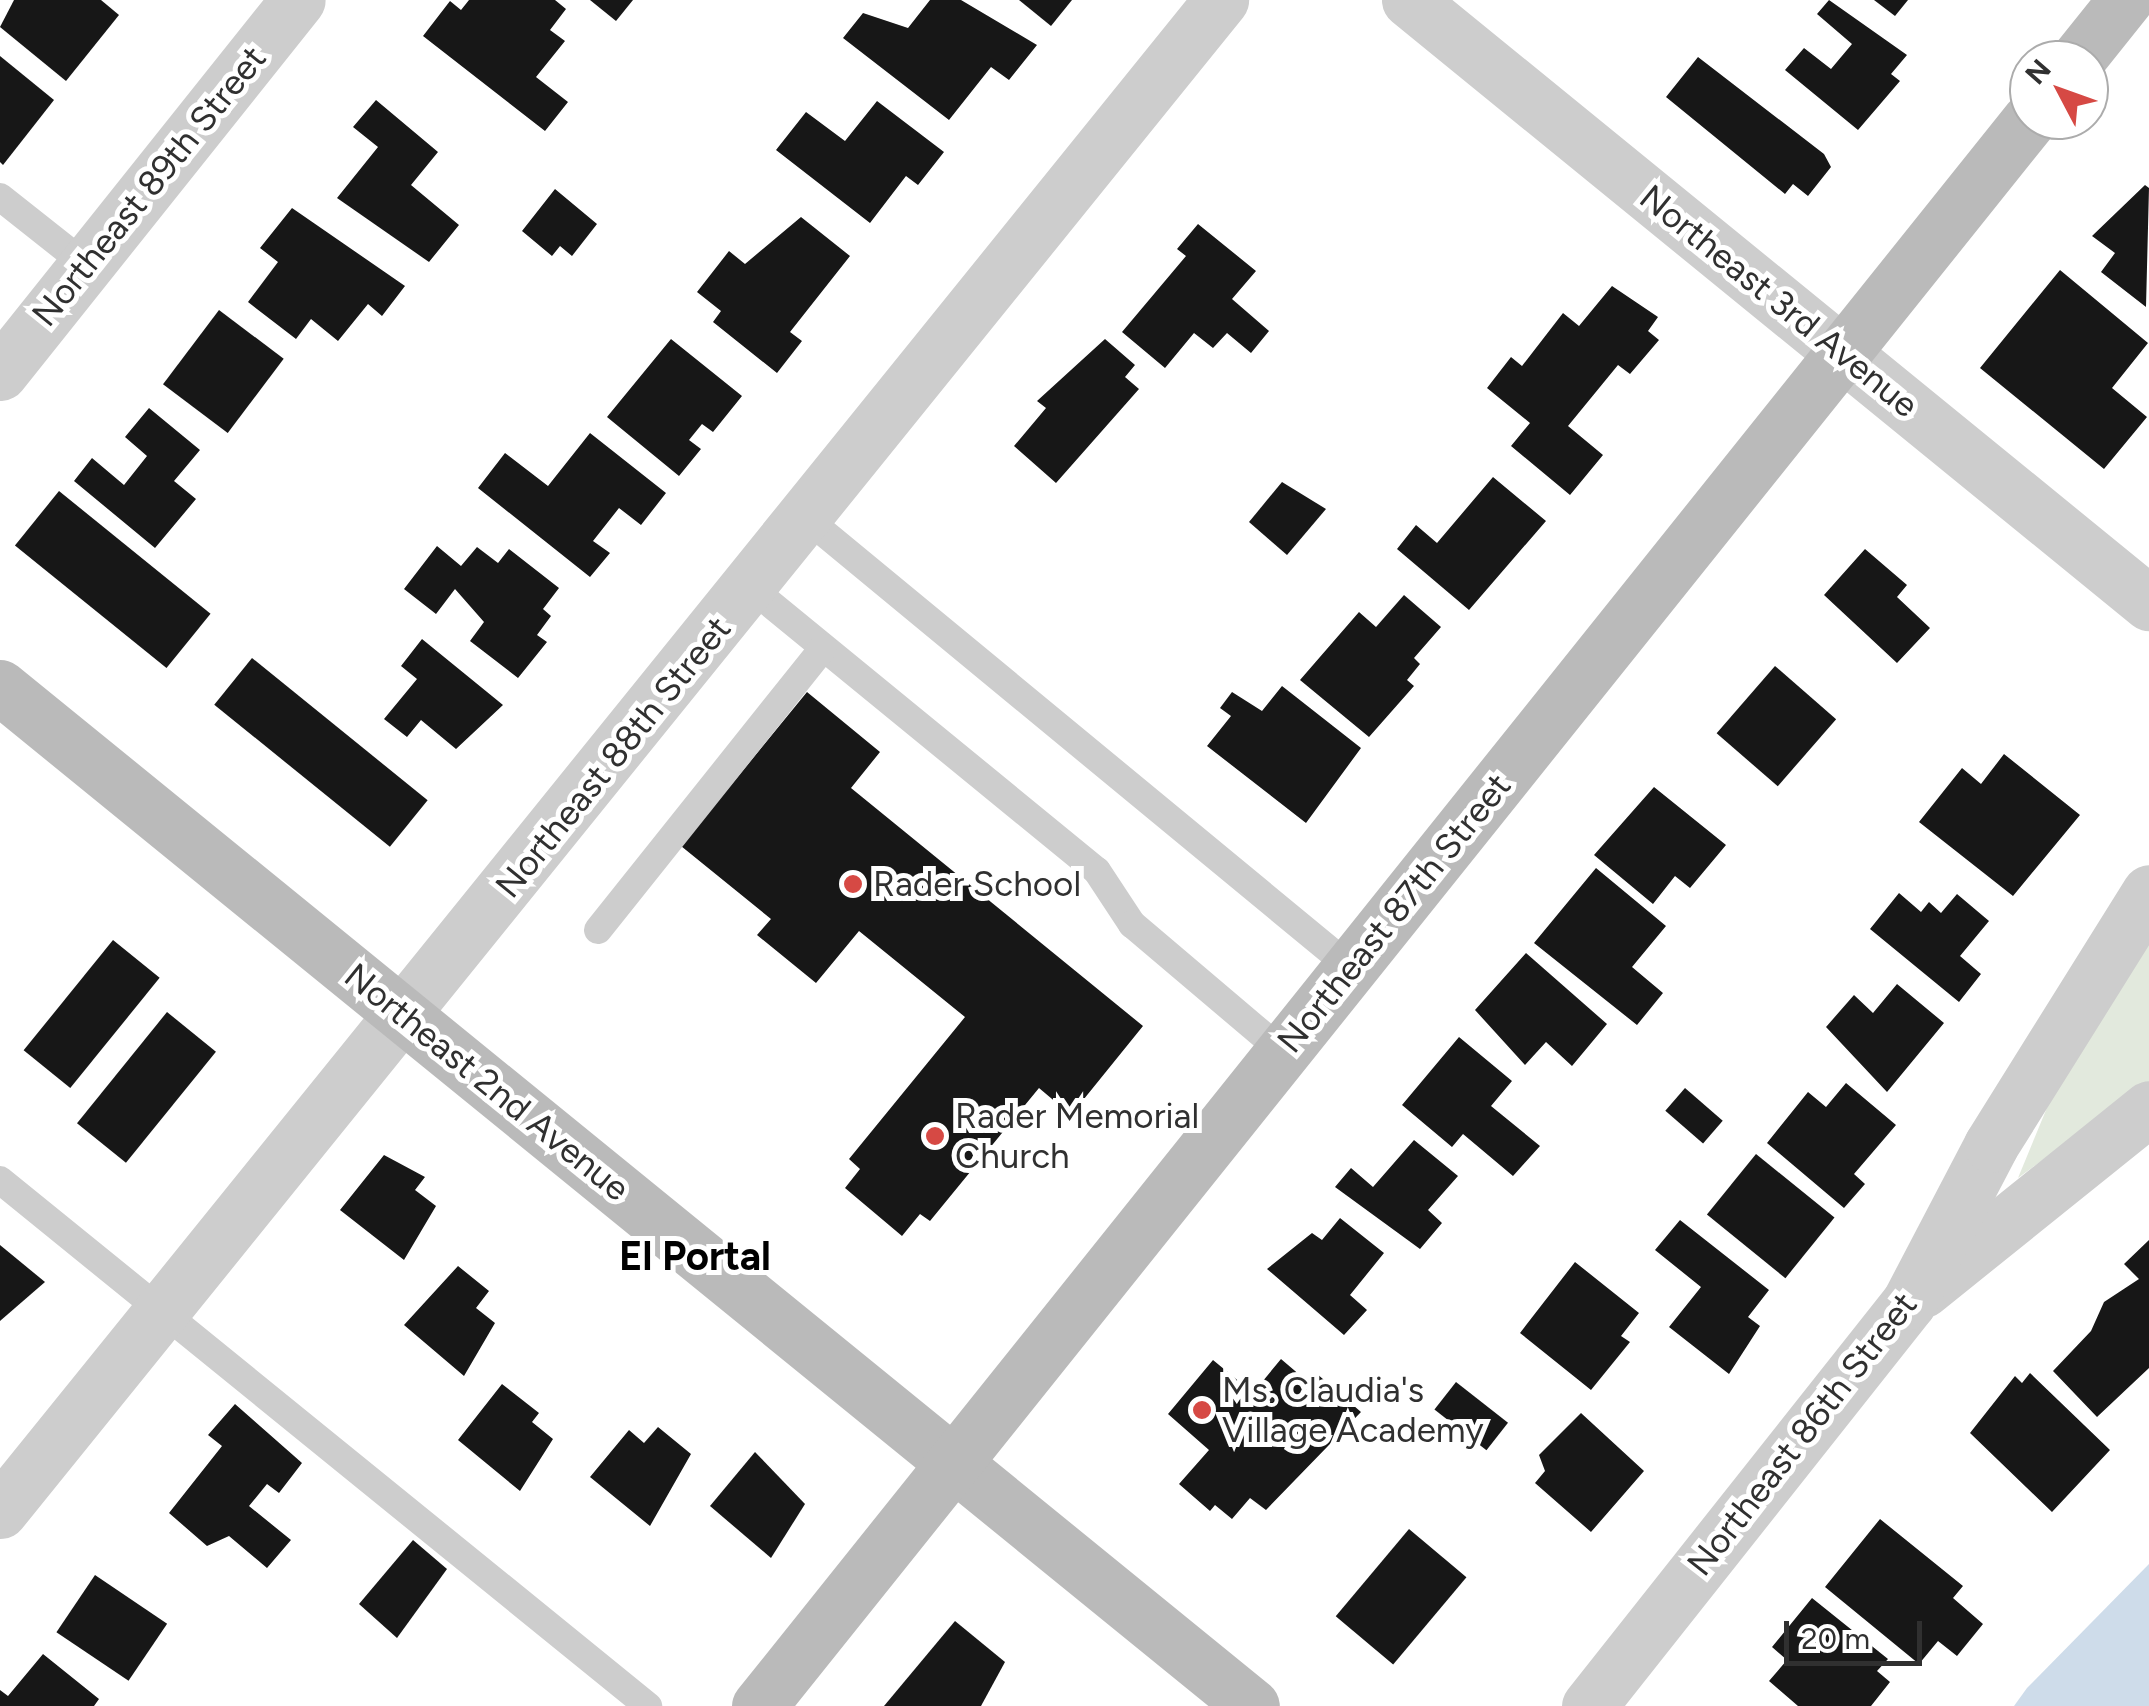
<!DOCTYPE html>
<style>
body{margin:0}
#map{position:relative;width:2149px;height:1706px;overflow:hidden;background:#fff;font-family:Figtree,sans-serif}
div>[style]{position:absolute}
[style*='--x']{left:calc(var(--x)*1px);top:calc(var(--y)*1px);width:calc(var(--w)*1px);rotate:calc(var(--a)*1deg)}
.green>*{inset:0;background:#e2e9dd}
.water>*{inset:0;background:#cedcea}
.building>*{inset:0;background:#171717;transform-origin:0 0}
.lane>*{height:28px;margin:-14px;padding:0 14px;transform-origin:14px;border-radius:14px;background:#cdcdcd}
.street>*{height:55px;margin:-27.5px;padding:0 27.5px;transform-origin:27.5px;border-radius:27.5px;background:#cdcdcd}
.secondary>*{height:55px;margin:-27.5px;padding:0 27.5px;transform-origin:27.5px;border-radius:27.5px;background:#bababa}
.dots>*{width:28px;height:28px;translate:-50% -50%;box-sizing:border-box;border:5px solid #fff;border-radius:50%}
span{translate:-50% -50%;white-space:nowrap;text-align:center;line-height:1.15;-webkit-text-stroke:10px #fff;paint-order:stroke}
.street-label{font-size:35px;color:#303030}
.poi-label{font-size:35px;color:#303030}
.left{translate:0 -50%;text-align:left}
.quarter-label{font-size:40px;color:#000;font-weight:700}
.north{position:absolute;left:2009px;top:40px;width:100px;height:100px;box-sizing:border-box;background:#fff;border:2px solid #acacac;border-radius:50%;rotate:311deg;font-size:28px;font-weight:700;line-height:40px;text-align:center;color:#303030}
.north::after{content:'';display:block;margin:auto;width:35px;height:45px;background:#d64944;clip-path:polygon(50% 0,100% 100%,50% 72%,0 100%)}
.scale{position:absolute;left:1784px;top:1621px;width:138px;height:45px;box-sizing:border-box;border:5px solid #303030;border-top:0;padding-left:12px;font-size:30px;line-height:35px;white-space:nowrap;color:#303030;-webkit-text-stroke:8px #fff;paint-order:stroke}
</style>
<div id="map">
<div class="green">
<i style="clip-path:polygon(2149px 923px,2149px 1082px,2018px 1178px,2082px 1023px)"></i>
</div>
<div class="water">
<i style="clip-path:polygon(2149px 1564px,2149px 1706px,2014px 1706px,2027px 1688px)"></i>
</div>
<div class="building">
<i style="clip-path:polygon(14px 0,101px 0,119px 15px,66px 81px,0 27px)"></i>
<i style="clip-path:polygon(469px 0,555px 0,566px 9px,550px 30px,565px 41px,536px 77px,568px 102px,545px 131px,423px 36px,450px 1px,461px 10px)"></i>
<i style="clip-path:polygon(590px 0,633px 0,616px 21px)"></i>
<i style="clip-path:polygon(930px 0,961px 0,1037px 45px,1009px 80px,991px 67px,949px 120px,843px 38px,863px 13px,908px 28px)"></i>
<i style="clip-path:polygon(1019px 0,1072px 0,1051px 26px)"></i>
<i style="clip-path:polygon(1829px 0,1907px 55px,1891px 74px,1900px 81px,1858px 130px,1785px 70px,1804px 48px,1831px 69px,1852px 44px,1817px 14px)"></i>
<i style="clip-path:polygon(1874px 0,1908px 0,1895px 16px)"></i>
<i style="clip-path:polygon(0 56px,54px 100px,3px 165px,0 162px)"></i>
<i style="clip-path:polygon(1698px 57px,1824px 154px,1831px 167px,1808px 196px,1793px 184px,1785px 194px,1666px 97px)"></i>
<i style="clip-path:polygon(376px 100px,438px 152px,411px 185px,459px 225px,429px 262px,337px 198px,378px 147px,353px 127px)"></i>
<i style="clip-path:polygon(877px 101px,944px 152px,918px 185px,906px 176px,870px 223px,776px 150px,806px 112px,845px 141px)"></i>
<i style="clip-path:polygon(2145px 185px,2149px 188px,2146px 307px,2101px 272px,2115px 253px,2092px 236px)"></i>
<i style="clip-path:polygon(555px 189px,597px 224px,572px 256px,560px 246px,552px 256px,522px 231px)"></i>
<i style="clip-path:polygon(292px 208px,405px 286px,382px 316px,368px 304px,338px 341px,311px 319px,296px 339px,248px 302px,278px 262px,260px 248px)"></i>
<i style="clip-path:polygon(801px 217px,850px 256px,790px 332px,802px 341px,777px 373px,713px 322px,721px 311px,697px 292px,729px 251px,745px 264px)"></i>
<i style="clip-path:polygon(1198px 224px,1256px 271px,1232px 299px,1269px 331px,1251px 353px,1227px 333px,1213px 348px,1194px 333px,1165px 368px,1122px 332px,1186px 256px,1177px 249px)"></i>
<i style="clip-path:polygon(2060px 270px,2148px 343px,2112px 388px,2147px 417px,2104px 469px,1980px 368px)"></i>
<i style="clip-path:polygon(1612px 286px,1658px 317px,1648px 331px,1659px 340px,1630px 374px,1618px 365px,1568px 426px,1603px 455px,1570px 495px,1511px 446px,1530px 423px,1487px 388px,1511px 357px,1522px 366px,1563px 313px,1579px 326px)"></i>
<i style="left:219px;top:310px;width:81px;height:93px;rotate:37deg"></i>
<i style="clip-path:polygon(671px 339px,742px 396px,713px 432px,702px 424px,689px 440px,701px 449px,679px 476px,607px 417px)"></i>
<i style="clip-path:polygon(1105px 339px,1135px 365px,1125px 377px,1139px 389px,1056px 483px,1014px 446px,1046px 408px,1037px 401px)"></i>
<i style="clip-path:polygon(149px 408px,200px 450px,174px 481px,196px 499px,155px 548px,74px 481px,92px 458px,124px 485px,147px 456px,125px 437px)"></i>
<i style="clip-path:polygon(590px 433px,666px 493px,641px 525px,619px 508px,593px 541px,610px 553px,590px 577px,478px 488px,505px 453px,548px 486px)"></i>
<i style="clip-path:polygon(1493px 477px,1546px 521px,1469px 610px,1397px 549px,1416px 525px,1437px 543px)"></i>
<i style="clip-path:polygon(1282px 482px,1326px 509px,1287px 555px,1249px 522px)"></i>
<i style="left:59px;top:491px;width:195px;height:70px;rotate:39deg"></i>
<i style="clip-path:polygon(437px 546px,461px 566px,477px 547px,498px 563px,509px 549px,559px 588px,543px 609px,551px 616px,537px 635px,547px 642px,518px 678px,470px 641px,484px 622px,455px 589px,436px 614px,404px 589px)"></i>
<i style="clip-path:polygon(1865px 549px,1907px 585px,1897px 597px,1930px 628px,1897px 663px,1824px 595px)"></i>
<i style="clip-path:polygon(1404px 595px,1441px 627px,1414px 658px,1420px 664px,1407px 680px,1414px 686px,1369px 737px,1300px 680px,1359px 612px,1376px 627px)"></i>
<i style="clip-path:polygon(422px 639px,503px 705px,456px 749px,421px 720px,407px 737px,384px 719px,417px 679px,401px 666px)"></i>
<i style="left:252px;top:658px;width:226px;height:60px;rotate:39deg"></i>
<i style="left:1775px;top:666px;width:81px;height:89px;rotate:41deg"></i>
<i style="clip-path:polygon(1282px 686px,1361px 748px,1306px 823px,1207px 746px,1231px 716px,1220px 708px,1232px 692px,1262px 711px)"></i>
<i style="clip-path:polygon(807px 692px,880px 752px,851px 788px,1143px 1026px,1071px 1115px,1039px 1088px,930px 1221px,920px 1214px,902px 1236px,845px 1188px,860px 1169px,849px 1159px,965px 1017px,859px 931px,816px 983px,757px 935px,771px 919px,681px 846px)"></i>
<i style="clip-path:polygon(2004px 754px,2080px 815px,2013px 896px,1919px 822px,1962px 768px,1981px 784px)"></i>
<i style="clip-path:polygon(1654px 787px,1726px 845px,1690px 888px,1675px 876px,1653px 904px,1594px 855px)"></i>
<i style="clip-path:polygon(1596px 868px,1666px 926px,1632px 967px,1663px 993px,1637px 1025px,1534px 943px)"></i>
<i style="clip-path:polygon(1899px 893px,1921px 912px,1929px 902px,1941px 913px,1957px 894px,1989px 921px,1960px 956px,1981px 974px,1959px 1002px,1870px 929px)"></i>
<i style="left:113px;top:940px;width:60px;height:142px;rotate:39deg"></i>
<i style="clip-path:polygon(1526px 953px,1607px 1024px,1572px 1066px,1546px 1042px,1525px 1065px,1475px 1010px)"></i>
<i style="clip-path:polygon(1897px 984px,1944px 1023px,1887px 1092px,1826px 1027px,1854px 995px,1873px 1013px)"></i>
<i style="left:167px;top:1012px;width:63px;height:143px;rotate:39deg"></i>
<i style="clip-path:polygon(1459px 1037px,1512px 1081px,1491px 1106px,1540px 1146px,1513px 1176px,1463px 1134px,1452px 1147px,1402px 1105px)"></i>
<i style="clip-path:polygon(1846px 1083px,1896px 1125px,1854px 1174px,1865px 1184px,1844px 1208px,1767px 1143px,1808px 1092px,1826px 1107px)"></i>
<i style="left:1685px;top:1088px;width:50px;height:30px;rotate:41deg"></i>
<i style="clip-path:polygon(1414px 1140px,1458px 1176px,1428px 1210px,1442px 1223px,1420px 1249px,1335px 1187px,1351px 1168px,1373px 1187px)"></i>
<i style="left:1756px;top:1154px;width:101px;height:78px;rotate:39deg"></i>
<i style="clip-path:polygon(384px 1155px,425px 1177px,415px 1190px,436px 1206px,404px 1260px,340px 1210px)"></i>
<i style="clip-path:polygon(1340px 1218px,1384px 1253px,1350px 1295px,1367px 1310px,1344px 1335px,1267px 1269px,1312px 1233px,1322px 1240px)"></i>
<i style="clip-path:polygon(1680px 1220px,1769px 1290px,1748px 1317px,1760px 1326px,1729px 1374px,1669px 1327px,1701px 1287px,1655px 1250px)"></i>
<i style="clip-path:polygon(2149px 1240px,2149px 1368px,2097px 1417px,2053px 1371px,2091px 1331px,2104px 1302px,2139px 1279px,2124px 1264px)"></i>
<i style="clip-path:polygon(0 1245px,45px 1282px,0 1321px)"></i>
<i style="clip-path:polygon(1575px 1262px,1639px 1313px,1621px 1336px,1630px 1342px,1591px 1390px,1520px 1333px)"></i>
<i style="clip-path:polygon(458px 1266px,489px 1291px,476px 1308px,495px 1323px,464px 1376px,404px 1325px)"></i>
<i style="clip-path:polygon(1281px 1359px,1308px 1382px,1316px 1373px,1361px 1412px,1266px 1510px,1250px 1498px,1232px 1519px,1215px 1505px,1210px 1511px,1179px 1484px,1209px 1450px,1168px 1414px,1213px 1360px,1253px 1393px)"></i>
<i style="clip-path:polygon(2030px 1373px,2110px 1450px,2052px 1512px,1970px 1433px,2015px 1376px,2022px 1383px)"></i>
<i style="left:1456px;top:1382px;width:66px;height:35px;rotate:38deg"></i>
<i style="clip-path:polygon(502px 1384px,539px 1413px,532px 1422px,553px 1439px,520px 1491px,458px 1440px)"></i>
<i style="clip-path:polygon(235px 1404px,302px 1463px,279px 1493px,267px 1484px,249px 1506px,291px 1540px,267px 1568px,229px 1536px,207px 1546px,169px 1513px,222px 1446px,208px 1435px)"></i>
<i style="clip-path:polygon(1581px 1413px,1644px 1471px,1591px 1532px,1535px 1483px,1545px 1471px,1539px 1455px)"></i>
<i style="clip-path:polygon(658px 1427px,691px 1454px,650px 1526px,590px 1477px,629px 1430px,644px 1443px)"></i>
<i style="clip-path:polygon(755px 1452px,805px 1504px,771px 1558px,710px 1506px)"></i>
<i style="clip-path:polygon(1880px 1519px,1963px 1586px,1953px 1598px,1983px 1624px,1957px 1656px,1938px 1641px,1919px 1664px,1825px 1587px)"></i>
<i style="left:1409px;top:1529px;width:75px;height:114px;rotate:40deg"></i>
<i style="clip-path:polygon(413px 1540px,447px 1569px,397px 1638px,359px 1604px)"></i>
<i style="left:95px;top:1575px;width:87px;height:69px;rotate:34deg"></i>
<i style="clip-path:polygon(1812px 1598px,1888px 1659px,1877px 1671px,1890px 1682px,1871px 1706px,1798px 1706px,1769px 1681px,1787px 1660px,1772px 1647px)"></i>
<i style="clip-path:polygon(955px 1621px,1005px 1662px,981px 1706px,884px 1706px)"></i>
<i style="clip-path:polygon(43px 1654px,99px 1699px,94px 1706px,0 1706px,0 1690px,8px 1696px)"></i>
</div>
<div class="lane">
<i style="--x:0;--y:197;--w:110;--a:38.3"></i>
<i style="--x:806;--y:518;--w:705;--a:39.54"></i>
<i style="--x:750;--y:587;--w:448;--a:39.3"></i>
<i style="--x:1097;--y:871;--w:64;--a:56.6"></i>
<i style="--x:1132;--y:924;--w:197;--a:40.3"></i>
<i style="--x:598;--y:930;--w:361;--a:-51.4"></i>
<i style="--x:0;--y:1180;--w:835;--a:39.07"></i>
</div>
<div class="street">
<i style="--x:1409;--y:0;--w:955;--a:39.18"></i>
<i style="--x:0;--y:373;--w:477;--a:-51.4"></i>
<i style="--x:1923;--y:1290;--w:290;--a:-38.8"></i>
<i style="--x:0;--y:1511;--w:1943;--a:-51.06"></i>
<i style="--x:1589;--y:1706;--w:515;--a:-51.62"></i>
<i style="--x:1909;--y:1302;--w:177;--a:-62.4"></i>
<i style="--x:1991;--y:1145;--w:298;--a:-58"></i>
</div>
<div class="secondary">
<i style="--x:2077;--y:60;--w:77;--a:-51.3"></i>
<i style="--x:0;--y:687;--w:1614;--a:39.14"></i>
<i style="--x:759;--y:1706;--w:2032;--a:-51.31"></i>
</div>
<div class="dots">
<i style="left:853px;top:884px;background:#d64944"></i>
<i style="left:935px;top:1136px;background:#d64944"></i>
<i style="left:1202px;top:1410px;background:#d64944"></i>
</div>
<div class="street-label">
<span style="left:149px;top:186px;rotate:-51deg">Northeast 89th Street</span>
<span style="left:1779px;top:301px;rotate:39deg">Northeast 3rd Avenue</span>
<span style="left:613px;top:757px;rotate:-51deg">Northeast 88th Street</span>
<span style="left:1394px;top:913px;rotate:-51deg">Northeast 87th Street</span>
<span style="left:487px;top:1082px;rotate:39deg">Northeast 2nd Avenue</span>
<span style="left:1802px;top:1434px;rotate:-52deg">Northeast 86th Street</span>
</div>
<div class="poi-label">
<span class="left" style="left:873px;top:884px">Rader School</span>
<span class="left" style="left:955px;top:1136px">Rader Memorial<br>Church</span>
<span class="left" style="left:1222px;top:1410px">Ms. Claudia's<br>Village Academy</span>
</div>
<div class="quarter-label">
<span style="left:695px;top:1256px">El Portal</span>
</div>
<div class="north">N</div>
<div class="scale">20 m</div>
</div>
